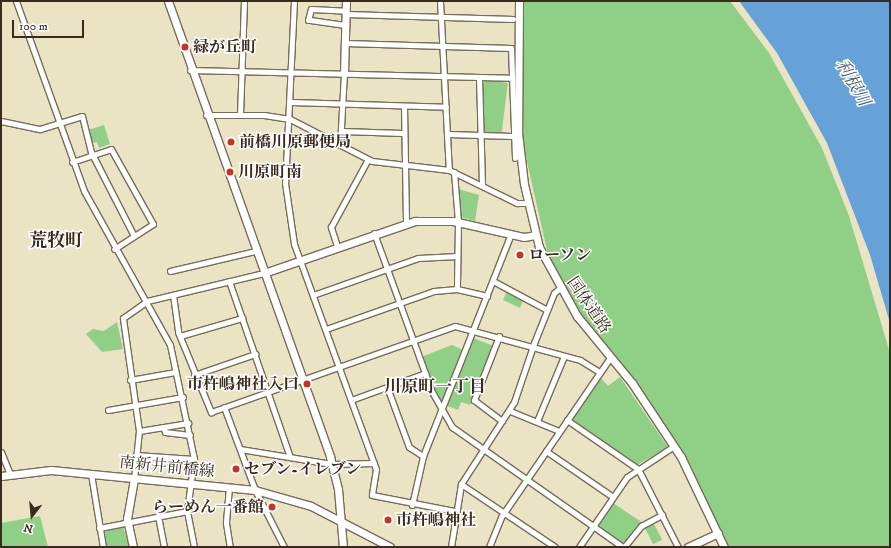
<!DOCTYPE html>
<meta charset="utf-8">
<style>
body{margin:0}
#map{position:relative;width:891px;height:548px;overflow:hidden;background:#eae4c5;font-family:"IM FELL DW Pica","Noto Serif JP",serif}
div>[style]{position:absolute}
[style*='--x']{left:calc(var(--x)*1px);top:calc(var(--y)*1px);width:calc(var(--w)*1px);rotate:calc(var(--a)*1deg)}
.green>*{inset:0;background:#90cf86;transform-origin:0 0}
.water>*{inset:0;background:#66a2d7}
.roads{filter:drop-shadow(1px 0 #786b58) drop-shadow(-1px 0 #786b58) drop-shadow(0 1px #786b58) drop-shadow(0 -1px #786b58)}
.street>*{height:5px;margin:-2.5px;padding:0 2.5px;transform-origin:2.5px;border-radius:2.5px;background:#fff}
.secondary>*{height:7px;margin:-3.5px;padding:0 3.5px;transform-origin:3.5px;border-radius:3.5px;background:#fff}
.dots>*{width:11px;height:11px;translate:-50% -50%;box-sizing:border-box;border:2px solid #fff;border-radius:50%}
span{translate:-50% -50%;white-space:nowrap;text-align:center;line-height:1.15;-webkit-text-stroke:3px #fff;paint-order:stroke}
.poi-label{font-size:16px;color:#3b2a1e;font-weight:700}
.left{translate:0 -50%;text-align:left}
.right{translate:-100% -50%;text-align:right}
.street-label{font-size:16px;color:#3b2a1e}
.water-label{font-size:17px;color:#4c5a68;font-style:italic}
.neighbourhood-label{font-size:17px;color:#3b2a1e;font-weight:700}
.quarter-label{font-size:18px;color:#3b2a1e;font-weight:700}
.frame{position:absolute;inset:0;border:2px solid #3b2a1e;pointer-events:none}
.north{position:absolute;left:12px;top:496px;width:40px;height:40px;-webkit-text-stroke:3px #fff;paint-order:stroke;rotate:196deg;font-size:11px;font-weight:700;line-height:16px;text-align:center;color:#3b2a1e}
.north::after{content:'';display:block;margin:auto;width:14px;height:18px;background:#3b2a1e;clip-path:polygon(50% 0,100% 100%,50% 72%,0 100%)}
.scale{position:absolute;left:12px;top:20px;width:72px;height:18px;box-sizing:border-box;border:2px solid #3b2a1e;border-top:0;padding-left:5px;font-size:12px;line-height:14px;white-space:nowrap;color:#3b2a1e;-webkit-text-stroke:3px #fff;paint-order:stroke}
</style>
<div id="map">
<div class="green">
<i style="clip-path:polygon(522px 1px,730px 1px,769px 53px,822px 148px,849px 216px,890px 353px,890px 547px,728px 547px,691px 467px,633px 379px,578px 310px,548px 255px,523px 144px)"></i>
<i style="left:484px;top:80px;width:24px;height:53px;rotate:7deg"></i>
<i style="clip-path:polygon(104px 125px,110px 144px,99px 148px,97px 142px,92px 143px,88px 130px)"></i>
<i style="clip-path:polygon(458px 189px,479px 195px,475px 221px,460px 217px)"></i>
<i style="clip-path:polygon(508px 289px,524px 298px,520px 308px,503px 300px)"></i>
<i style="clip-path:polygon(117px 322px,123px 349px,102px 352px,86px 334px,93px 329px,104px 331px)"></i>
<i style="clip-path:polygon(473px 338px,494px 346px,470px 405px,461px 402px,458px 410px,445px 405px)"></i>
<i style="clip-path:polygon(452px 345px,463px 350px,443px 401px,438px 401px,421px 357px)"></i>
<i style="clip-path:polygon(599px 376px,608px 386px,620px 377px,668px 447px,637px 465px,572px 421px)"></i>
<i style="clip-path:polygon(613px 503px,643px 523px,622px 544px,597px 525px)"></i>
<i style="clip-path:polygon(40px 516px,48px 547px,2px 547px,1px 523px)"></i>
<i style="left:653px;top:522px;width:20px;height:10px;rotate:63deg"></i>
<i style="clip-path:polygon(123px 526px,129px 547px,105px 547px,103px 530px)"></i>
</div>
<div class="water">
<i style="clip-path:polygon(739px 1px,890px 1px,890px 323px,870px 255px,827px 143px,777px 53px)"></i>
</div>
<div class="roads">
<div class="street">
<i style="--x:16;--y:1;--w:202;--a:70.3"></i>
<i style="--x:84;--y:191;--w:176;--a:60.8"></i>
<i style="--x:170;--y:345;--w:116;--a:78.1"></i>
<i style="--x:194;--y:459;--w:52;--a:97.7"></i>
<i style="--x:187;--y:511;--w:37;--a:79"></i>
<i style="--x:294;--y:1;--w:182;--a:92.8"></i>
<i style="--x:285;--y:183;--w:62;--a:81.6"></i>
<i style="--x:294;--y:244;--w:239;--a:70"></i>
<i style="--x:376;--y:469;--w:26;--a:99"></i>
<i style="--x:372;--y:495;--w:84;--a:11"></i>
<i style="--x:440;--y:1;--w:169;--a:87"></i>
<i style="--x:346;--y:14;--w:167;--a:1.7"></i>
<i style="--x:345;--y:25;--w:37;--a:-172"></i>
<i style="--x:308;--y:20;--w:11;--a:-75"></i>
<i style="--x:311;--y:9;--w:35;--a:3"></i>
<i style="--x:345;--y:43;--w:166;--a:1.7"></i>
<i style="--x:511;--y:48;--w:110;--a:87.9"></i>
<i style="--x:190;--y:70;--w:321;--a:1.4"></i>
<i style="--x:479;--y:77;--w:108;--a:88.4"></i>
<i style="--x:291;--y:102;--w:155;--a:1.8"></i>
<i style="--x:404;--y:106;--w:116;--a:89"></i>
<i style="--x:206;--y:115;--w:58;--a:0"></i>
<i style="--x:264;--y:115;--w:26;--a:9"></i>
<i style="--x:290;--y:119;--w:92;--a:27.1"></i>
<i style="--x:372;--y:161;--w:78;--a:6.7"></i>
<i style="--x:449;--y:170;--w:76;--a:25.9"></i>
<i style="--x:517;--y:203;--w:11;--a:0"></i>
<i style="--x:240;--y:115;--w:114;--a:-88"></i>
<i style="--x:1;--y:121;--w:40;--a:12"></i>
<i style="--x:40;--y:129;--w:44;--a:-17.2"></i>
<i style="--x:82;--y:116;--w:37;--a:76"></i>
<i style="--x:91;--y:152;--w:94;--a:62.9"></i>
<i style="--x:342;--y:131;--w:61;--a:1.9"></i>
<i style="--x:448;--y:134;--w:64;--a:1.8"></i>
<i style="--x:340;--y:145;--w:72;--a:-86.8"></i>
<i style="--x:72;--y:162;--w:41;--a:-18.4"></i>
<i style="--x:111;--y:149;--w:86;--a:60.8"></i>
<i style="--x:153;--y:224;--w:46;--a:147.3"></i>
<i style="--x:454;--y:172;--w:50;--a:85.4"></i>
<i style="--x:458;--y:222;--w:67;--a:90.9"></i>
<i style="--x:374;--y:233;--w:167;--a:70"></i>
<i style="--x:431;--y:390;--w:43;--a:60.4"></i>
<i style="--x:452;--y:427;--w:209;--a:35.1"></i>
<i style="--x:337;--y:246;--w:20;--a:-108"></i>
<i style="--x:331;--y:227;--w:77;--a:-61.4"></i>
<i style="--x:170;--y:271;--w:87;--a:-13.2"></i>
<i style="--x:229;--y:281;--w:186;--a:70.9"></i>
<i style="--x:493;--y:281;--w:61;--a:28.2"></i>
<i style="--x:173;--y:295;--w:37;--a:82"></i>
<i style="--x:178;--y:332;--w:87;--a:67.6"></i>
<i style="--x:211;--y:412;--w:259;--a:-19.4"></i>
<i style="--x:455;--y:326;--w:130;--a:15.2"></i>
<i style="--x:580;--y:360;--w:22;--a:32"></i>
<i style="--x:313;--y:295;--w:111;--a:-19.4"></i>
<i style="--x:418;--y:258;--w:39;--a:-3"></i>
<i style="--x:326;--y:329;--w:114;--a:-19.4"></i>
<i style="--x:434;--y:291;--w:23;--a:-5"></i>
<i style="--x:457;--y:289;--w:31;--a:13"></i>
<i style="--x:180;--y:336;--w:65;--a:-16.2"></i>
<i style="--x:499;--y:336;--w:69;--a:111.3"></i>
<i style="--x:474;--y:400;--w:35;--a:37"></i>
<i style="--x:194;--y:375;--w:65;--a:-19"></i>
<i style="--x:130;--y:380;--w:46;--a:-10.1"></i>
<i style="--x:387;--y:387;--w:64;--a:69.9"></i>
<i style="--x:409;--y:447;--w:17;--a:33"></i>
<i style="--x:351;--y:400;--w:79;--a:-20"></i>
<i style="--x:224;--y:407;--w:89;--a:69.5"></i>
<i style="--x:255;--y:490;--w:64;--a:63"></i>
<i style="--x:108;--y:410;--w:76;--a:-9.8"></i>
<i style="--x:510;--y:411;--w:53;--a:22.2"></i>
<i style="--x:567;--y:420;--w:86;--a:34.6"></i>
<i style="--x:638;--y:469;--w:88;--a:62.9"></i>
<i style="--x:537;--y:421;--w:70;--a:-67.4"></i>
<i style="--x:163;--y:427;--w:5;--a:68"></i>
<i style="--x:165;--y:432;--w:25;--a:7"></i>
<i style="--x:139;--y:431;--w:50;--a:-9.3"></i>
<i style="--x:240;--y:449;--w:93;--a:9.3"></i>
<i style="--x:332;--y:464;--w:42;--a:-1.4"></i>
<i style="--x:546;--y:451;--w:81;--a:34.5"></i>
<i style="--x:1;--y:452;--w:24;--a:68"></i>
<i style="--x:136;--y:455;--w:58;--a:3.9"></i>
<i style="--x:91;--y:474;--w:74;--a:80.7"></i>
<i style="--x:134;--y:479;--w:48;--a:-84.1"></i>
<i style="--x:139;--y:431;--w:114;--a:-98.1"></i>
<i style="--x:123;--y:318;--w:29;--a:-35"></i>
<i style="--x:147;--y:301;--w:120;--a:-13.5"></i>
<i style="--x:461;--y:484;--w:113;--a:33.8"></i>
<i style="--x:229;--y:487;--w:36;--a:95"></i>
<i style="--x:226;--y:523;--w:24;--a:81"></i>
<i style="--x:412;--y:505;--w:50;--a:-77.3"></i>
<i style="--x:423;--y:456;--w:239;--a:-68.4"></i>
<i style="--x:158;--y:516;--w:32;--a:79"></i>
<i style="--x:99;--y:528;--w:90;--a:-10.9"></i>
<i style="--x:451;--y:547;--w:64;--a:-81"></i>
<i style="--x:461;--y:484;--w:98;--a:-57.1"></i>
<i style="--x:514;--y:402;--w:62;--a:-71.3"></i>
<i style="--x:534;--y:343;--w:54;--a:-68.2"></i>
<i style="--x:554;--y:293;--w:8;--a:-40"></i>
<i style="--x:489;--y:547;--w:32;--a:-68"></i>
<i style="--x:501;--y:517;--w:193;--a:-55.6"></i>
<i style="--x:579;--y:547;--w:85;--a:-55.6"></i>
<i style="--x:627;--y:477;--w:56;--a:-33.4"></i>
<i style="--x:624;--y:547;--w:27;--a:-51"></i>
<i style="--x:641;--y:526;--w:24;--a:-28"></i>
</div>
<div class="secondary">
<i style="--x:168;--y:1;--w:484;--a:70.4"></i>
<i style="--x:330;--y:457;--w:33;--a:76"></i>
<i style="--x:338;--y:489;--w:58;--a:85.1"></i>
<i style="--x:519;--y:1;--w:132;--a:90.4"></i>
<i style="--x:518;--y:133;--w:51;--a:83.3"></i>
<i style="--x:524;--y:184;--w:65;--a:76.6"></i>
<i style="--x:539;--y:247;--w:79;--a:61.2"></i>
<i style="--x:577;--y:316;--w:87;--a:50.6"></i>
<i style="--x:632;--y:383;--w:89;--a:56.5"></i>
<i style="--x:681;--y:457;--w:100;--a:64.5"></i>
<i style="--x:344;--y:73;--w:72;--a:-88.4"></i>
<i style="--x:264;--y:273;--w:160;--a:-19"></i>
<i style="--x:415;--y:221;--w:38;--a:0"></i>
<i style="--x:453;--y:221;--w:73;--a:12.7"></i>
<i style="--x:524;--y:237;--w:11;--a:-10"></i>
<i style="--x:1;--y:476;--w:50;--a:-6.8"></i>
<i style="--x:51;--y:470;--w:205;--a:5.6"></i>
<i style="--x:255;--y:490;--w:58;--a:15.9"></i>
<i style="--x:311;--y:506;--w:89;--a:27.4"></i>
<i style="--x:133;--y:547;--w:29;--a:-102"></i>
<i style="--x:127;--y:519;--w:41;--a:-80.1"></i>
<i style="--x:688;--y:547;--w:33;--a:-25"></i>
</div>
</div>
<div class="dots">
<i style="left:185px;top:47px;background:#c8321e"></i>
<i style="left:231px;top:142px;background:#c8321e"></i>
<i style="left:230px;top:172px;background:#c8321e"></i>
<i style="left:520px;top:255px;background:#c8321e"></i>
<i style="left:307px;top:384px;background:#c8321e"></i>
<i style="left:236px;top:469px;background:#c8321e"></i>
<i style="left:272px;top:507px;background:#c8321e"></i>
<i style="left:388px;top:520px;background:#c8321e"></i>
</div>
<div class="poi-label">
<span class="left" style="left:193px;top:47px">緑が丘町</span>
<span class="left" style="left:239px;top:142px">前橋川原郵便局</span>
<span class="left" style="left:238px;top:172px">川原町南</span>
<span class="left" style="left:528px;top:255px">ローソン</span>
<span class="right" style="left:299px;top:384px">市杵嶋神社入口</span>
<span class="left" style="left:244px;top:469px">セブン-イレブン</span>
<span class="right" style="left:264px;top:507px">らーめん一番館</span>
<span class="left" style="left:396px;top:520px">市杵嶋神社</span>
</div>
<div class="street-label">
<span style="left:589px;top:305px;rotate:56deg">国体道路</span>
<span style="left:167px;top:467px;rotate:6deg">南新井前橋線</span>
</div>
<div class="water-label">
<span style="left:852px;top:83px;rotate:60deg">利根川</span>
</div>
<div class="neighbourhood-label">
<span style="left:435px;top:388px">川原町一丁目</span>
</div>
<div class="quarter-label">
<span style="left:56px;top:241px">荒牧町</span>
</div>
<div class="frame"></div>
<div class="north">N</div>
<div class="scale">100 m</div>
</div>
